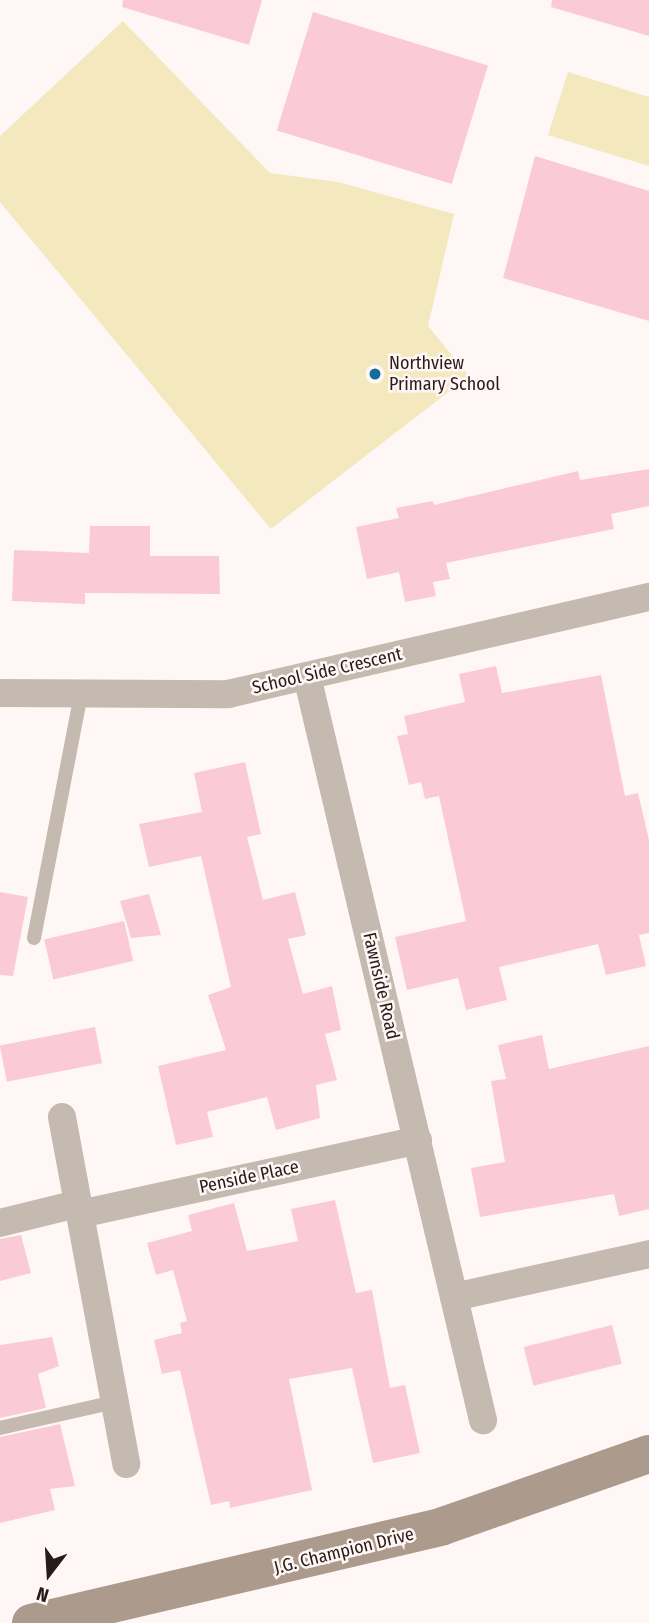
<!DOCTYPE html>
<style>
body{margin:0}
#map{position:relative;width:649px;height:1623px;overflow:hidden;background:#fff7f6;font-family:"Fira Sans Condensed",sans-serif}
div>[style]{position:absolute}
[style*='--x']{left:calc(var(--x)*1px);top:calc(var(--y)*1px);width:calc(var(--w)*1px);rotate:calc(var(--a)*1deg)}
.green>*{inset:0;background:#f3e8be}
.building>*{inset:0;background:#facbd6;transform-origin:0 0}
.lane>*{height:14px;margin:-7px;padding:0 7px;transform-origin:7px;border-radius:7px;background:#c5bab0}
.street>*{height:28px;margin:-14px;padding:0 14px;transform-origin:14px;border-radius:14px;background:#c5bab0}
.secondary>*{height:38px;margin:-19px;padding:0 19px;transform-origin:19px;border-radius:19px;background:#ac9b8c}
.dots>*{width:19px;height:19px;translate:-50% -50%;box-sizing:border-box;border:4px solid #fff7f6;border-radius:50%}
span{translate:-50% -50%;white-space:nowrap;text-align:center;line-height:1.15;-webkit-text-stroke:5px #fff7f6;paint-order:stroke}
.poi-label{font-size:18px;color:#281c19}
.left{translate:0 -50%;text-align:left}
.street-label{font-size:18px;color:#281c19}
.north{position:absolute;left:14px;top:1539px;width:70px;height:70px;-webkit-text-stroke:5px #fff7f6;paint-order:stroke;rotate:197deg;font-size:19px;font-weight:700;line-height:28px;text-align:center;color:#281c19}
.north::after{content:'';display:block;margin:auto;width:24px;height:32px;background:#281c19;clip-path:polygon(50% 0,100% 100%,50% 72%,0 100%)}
</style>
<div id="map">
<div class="green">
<i style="clip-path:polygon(123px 21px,270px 173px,338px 182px,454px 214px,428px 326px,469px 376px,271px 529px,0 202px,0 136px)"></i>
<i style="clip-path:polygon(568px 72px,649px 97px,649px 166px,548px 135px)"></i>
</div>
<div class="building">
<i style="clip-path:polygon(123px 0,262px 0,249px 45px,122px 7px)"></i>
<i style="clip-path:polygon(552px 0,649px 0,649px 36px,551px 7px)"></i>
<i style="left:313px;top:12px;width:183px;height:124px;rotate:17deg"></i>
<i style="clip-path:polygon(535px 156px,649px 191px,649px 321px,503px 278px)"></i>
<i style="clip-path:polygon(649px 469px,649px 506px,611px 514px,614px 529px,446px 563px,450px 579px,433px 582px,436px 596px,405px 602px,399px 572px,367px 579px,356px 527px,399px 518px,396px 508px,433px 501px,434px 505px,578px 471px,580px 480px)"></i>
<i style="clip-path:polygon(90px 526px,150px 526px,150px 556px,219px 556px,220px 594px,85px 593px,85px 604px,12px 601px,14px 550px,89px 553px)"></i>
<i style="clip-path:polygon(496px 666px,502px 693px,601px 675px,625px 796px,638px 793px,649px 840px,649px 933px,639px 935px,646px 966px,606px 975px,598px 944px,499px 967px,507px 1000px,466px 1010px,458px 978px,407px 990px,395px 937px,466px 921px,439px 796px,425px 799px,421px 782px,409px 785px,397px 736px,408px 734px,404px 716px,465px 702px,459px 674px)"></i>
<i style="clip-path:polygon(245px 762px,261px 834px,247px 837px,263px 900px,295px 892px,306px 935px,288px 939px,303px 994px,332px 986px,341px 1030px,325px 1034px,337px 1080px,316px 1085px,320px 1118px,276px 1130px,267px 1097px,207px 1112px,213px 1137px,176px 1145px,158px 1066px,226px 1050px,208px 995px,231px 987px,201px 856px,149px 867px,139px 824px,202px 812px,194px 773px)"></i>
<i style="clip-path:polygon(0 892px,28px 897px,13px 976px,0 975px)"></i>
<i style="clip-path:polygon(149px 894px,161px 935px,131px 938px,120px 901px)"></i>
<i style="left:124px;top:921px;width:41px;height:82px;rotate:77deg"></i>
<i style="left:95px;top:1027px;width:37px;height:97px;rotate:79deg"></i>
<i style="clip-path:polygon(542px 1035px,549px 1069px,649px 1046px,649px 1209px,619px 1216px,614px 1194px,480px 1217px,471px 1168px,505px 1162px,491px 1081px,506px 1079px,498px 1045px)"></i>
<i style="clip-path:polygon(335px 1200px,356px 1293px,372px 1290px,390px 1388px,405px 1385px,420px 1453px,373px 1463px,352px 1368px,289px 1379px,312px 1490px,230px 1508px,229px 1501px,211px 1505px,180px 1370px,162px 1374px,154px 1340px,182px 1333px,180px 1323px,187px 1321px,173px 1270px,156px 1275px,147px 1243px,192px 1231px,188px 1215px,234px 1203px,247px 1251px,298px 1241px,291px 1209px)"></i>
<i style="clip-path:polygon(21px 1235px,31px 1273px,0 1281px,0 1239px)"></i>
<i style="left:612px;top:1325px;width:40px;height:91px;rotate:76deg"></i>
<i style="clip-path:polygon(52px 1337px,59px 1366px,38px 1374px,46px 1408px,0 1418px,0 1345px)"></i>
<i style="clip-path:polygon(60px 1424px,75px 1486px,50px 1489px,55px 1510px,0 1523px,0 1437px)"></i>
</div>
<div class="lane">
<i style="--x:34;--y:938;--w:248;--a:-79.1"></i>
<i style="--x:0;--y:1428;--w:117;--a:-12.8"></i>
</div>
<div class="street">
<i style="--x:307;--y:676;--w:765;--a:76.69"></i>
<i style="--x:0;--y:693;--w:228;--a:0.3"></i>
<i style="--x:228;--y:694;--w:432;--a:-13"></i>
<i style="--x:62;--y:1117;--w:353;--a:79.5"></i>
<i style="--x:80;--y:1214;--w:346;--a:-12.3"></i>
<i style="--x:0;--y:1223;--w:79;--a:-13.9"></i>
<i style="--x:454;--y:1297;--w:200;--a:-12.4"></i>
</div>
<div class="secondary">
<i style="--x:31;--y:1623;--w:423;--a:-13.2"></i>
<i style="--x:443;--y:1526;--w:218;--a:-19.3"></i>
</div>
<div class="dots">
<i style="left:375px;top:374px;background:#136c9c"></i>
</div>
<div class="poi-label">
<span class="left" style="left:389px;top:374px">Northview<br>Primary School</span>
</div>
<div class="street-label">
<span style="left:327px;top:671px;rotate:-13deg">School Side Crescent</span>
<span style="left:381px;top:986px;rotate:77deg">Fawnside Road</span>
<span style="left:249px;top:1177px;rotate:-12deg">Penside Place</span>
<span style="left:344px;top:1551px;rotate:-14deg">J.G. Champion Drive</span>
</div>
<div class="north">N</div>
</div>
